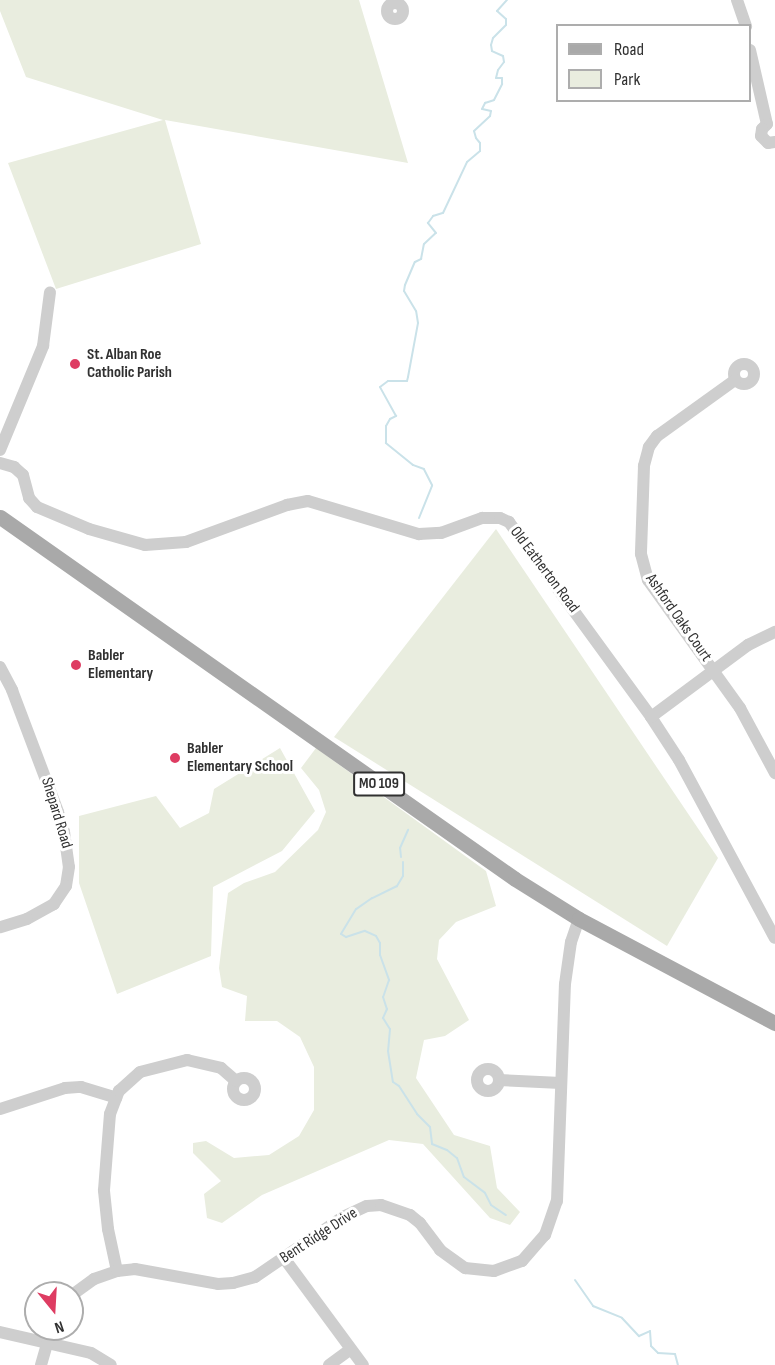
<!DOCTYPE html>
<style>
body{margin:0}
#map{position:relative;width:775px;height:1365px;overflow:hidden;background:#fff;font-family:"Sofia Sans Condensed",sans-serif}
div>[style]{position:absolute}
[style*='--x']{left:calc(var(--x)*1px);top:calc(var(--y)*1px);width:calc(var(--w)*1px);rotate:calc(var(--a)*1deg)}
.green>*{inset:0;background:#e9eddf}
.stream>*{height:2px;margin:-1px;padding:0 1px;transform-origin:1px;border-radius:1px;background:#cae2e9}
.minor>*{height:12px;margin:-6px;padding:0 6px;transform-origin:6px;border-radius:6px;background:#cecece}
.minor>.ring{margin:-6px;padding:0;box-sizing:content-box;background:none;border:12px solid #cecece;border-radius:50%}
.major>*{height:15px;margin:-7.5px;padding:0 7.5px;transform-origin:7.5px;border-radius:7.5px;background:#a9a9a9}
.dots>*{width:16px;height:16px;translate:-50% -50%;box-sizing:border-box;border:3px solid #fff;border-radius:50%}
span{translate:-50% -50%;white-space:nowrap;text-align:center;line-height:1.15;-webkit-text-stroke:6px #fff;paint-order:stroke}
.shield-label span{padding:2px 4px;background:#fff;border:2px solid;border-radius:4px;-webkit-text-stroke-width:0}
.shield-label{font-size:15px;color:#313131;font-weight:700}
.poi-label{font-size:16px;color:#313131;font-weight:700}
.left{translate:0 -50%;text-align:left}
.street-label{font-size:16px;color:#313131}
.legend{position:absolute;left:556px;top:24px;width:195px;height:78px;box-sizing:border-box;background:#fff;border:2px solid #adadad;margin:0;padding:8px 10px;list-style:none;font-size:18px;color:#313131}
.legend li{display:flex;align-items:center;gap:12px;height:30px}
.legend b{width:30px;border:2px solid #adadad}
.north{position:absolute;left:24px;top:1281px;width:60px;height:60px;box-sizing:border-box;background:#fff;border:2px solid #adadad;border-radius:50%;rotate:162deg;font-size:16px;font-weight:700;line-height:24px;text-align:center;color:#313131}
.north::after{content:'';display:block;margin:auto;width:21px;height:27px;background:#de3c62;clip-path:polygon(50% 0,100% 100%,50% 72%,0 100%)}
</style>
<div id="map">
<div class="green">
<i style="clip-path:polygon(0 0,359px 0,408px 163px,165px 120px,201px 244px,56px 289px,8px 163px,163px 120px,26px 77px,0 11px)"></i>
<i style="clip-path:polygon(496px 529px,718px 858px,667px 946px,334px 737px)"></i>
<i style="clip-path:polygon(280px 748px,315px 811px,282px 851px,213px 887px,211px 956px,117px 994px,79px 883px,79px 816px,156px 796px,180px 828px,209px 813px,214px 789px)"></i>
<i style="clip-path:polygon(316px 748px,486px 871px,496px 906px,456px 922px,439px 940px,437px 959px,469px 1020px,445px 1036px,424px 1040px,416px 1078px,454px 1135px,490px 1146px,497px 1188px,520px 1212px,510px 1225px,490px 1218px,423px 1144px,389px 1140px,262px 1195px,222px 1223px,207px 1218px,204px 1194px,221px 1181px,193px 1153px,193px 1143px,206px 1141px,234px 1158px,269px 1155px,299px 1136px,314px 1110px,314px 1067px,300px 1037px,277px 1021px,245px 1021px,247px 996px,222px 987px,219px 968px,228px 893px,244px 883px,275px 872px,318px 830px,326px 812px,319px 790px,301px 768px)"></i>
</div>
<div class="stream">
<i style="--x:419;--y:518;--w:35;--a:-68"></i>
<i style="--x:432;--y:485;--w:18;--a:-117"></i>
<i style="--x:424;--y:469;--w:12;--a:-160"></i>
<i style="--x:413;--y:465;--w:35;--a:-141"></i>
<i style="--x:386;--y:443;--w:17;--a:-90"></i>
<i style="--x:386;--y:426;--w:8;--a:-60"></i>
<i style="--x:390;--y:419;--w:7;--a:-27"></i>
<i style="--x:396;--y:416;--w:33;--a:-119"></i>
<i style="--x:380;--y:387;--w:10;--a:-37"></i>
<i style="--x:388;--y:381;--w:19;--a:0"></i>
<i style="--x:407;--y:381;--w:4;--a:-76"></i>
<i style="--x:408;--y:377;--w:55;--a:-79.5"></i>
<i style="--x:418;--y:323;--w:12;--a:-99"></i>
<i style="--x:416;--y:311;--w:23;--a:-121"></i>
<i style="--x:404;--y:291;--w:6;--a:-81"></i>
<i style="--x:405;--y:285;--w:25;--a:-67"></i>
<i style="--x:415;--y:262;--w:7;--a:-27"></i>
<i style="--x:421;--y:259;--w:15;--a:-79"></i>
<i style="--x:424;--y:244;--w:16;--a:-43"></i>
<i style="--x:436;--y:233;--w:13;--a:-129"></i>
<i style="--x:428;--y:223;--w:9;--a:-54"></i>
<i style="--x:433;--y:216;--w:10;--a:-17"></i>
<i style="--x:443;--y:213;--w:56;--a:-64.8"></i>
<i style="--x:467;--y:162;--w:17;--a:-40"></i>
<i style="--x:480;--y:151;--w:8;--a:-90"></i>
<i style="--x:480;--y:143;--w:6;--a:-129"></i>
<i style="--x:476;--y:138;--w:7;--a:-106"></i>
<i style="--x:474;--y:131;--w:22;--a:-43"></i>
<i style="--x:490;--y:116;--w:5;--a:-79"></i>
<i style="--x:491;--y:111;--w:9;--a:-167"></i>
<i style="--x:482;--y:109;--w:7;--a:-63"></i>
<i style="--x:485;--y:103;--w:9;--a:-18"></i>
<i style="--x:494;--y:100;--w:18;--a:-63"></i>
<i style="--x:502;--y:84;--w:6;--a:-90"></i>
<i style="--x:502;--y:78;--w:6;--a:180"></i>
<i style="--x:496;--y:78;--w:8;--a:-76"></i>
<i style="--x:498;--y:70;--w:10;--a:-53"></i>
<i style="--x:504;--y:62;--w:6;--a:-99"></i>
<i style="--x:503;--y:56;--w:12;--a:-156"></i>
<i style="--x:492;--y:51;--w:6;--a:-99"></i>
<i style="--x:491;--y:45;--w:7;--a:-74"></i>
<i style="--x:493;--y:38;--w:18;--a:-45"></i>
<i style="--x:506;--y:25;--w:6;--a:-90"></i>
<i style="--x:506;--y:19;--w:12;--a:-138"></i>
<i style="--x:497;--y:11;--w:15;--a:-48"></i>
<i style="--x:401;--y:857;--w:9;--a:-96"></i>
<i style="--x:400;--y:848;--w:20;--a:-66"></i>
<i style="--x:403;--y:862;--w:14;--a:90"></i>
<i style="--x:403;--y:876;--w:12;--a:121"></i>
<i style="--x:397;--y:886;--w:28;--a:154"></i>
<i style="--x:372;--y:898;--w:19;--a:145"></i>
<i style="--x:356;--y:909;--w:29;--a:121"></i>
<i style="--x:341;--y:934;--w:6;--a:31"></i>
<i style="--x:346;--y:937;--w:20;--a:-18"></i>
<i style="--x:365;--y:931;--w:12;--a:24"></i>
<i style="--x:376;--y:936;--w:8;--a:60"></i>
<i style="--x:380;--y:943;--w:12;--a:90"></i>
<i style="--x:380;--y:955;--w:27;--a:70"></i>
<i style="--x:389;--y:980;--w:18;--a:109"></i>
<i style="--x:383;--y:997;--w:13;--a:72"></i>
<i style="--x:387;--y:1009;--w:10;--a:114"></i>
<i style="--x:383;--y:1018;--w:13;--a:58"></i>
<i style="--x:390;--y:1029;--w:22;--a:95"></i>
<i style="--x:388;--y:1051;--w:31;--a:81"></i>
<i style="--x:393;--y:1082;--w:7;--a:34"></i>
<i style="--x:399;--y:1086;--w:33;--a:57"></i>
<i style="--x:417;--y:1114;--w:18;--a:45"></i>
<i style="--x:430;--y:1127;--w:17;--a:83"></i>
<i style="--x:432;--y:1144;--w:16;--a:22"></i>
<i style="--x:447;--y:1150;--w:13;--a:39"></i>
<i style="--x:457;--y:1158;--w:20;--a:70"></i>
<i style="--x:464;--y:1177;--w:26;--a:37"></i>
<i style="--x:485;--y:1193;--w:13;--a:63"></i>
<i style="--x:491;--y:1205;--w:18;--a:34"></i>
<i style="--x:575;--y:1280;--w:32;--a:55"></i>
<i style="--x:593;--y:1306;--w:31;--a:22"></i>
<i style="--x:622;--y:1318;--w:25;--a:47"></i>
<i style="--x:639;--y:1336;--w:12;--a:-24"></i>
<i style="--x:650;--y:1331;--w:15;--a:86"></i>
<i style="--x:651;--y:1346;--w:10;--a:45"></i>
<i style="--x:658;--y:1353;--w:17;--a:3"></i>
<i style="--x:675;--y:1354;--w:11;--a:75"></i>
</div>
<div class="minor">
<i style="--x:737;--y:0;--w:28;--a:71"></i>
<i class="ring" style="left:387px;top:3px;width:4px;height:4px"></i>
<i style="--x:750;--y:50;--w:76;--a:77.1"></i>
<i style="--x:767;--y:124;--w:7;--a:135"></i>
<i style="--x:762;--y:129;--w:7;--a:98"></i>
<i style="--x:761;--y:136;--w:10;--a:45"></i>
<i style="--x:768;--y:143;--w:7;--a:-8"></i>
<i class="ring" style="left:734px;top:364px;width:8px;height:8px"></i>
<i style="--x:735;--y:380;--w:96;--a:144.3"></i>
<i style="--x:657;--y:436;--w:14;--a:126"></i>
<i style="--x:649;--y:447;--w:20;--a:105"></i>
<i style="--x:644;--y:466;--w:88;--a:92"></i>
<i style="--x:641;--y:554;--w:27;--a:75"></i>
<i style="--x:648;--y:580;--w:158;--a:54.3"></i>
<i style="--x:740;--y:708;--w:74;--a:61.7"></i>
<i style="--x:0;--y:450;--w:113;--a:-67.5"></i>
<i style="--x:43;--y:346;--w:54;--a:-82.6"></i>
<i style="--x:0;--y:463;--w:15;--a:16"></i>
<i style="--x:14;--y:467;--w:12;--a:42"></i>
<i style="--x:23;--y:475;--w:24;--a:75"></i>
<i style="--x:29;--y:498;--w:12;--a:48"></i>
<i style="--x:37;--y:507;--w:56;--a:22.9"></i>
<i style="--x:89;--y:529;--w:58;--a:15.9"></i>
<i style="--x:145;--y:545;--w:41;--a:-4.2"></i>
<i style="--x:186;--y:542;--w:108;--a:-20.1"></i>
<i style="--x:287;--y:505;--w:21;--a:-11"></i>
<i style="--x:308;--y:501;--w:116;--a:16.6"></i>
<i style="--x:419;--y:534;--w:22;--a:-3"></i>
<i style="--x:441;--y:533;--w:44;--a:-20.1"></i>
<i style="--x:482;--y:518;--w:18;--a:0"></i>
<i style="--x:500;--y:518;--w:10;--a:24"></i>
<i style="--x:509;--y:522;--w:241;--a:53.9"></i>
<i style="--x:651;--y:717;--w:51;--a:56.9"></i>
<i style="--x:679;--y:760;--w:202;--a:61.7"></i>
<i style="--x:0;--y:667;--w:26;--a:62"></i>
<i style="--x:12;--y:690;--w:130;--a:69.3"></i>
<i style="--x:58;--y:812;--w:21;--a:73"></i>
<i style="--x:64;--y:832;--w:35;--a:82"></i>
<i style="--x:69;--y:867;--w:19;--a:99"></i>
<i style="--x:66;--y:886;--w:22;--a:124"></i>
<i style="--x:54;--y:904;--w:31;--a:151"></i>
<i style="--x:27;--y:919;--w:28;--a:163"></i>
<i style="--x:651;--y:717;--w:121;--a:-36.6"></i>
<i style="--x:748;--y:645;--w:30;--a:-26"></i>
<i class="ring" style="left:477px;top:1069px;width:10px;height:10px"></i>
<i class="ring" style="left:233px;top:1078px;width:10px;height:10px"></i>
<i style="--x:499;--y:1080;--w:62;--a:2.8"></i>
<i style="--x:0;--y:1109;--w:68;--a:-17.9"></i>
<i style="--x:65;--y:1088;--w:16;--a:-4"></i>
<i style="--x:81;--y:1087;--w:37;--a:17"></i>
<i style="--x:284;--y:1258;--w:133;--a:53.6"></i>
<i style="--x:117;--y:1271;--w:43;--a:-102.1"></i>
<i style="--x:108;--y:1229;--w:39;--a:-96"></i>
<i style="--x:104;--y:1190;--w:76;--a:-85.5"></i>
<i style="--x:110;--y:1114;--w:25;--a:-69"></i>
<i style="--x:119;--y:1091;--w:28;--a:-42"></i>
<i style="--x:140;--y:1072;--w:49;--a:-14.3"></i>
<i style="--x:187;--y:1060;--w:35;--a:13"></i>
<i style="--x:221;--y:1068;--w:20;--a:41"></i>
<i style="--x:72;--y:1295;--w:27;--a:-36"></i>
<i style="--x:94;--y:1279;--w:24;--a:-19"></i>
<i style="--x:117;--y:1271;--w:18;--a:-6"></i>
<i style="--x:135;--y:1269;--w:84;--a:10.2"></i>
<i style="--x:218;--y:1284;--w:15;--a:-4"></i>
<i style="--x:233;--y:1283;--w:23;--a:-15"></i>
<i style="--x:255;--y:1277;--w:107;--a:-34.3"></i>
<i style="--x:343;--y:1217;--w:26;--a:-25"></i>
<i style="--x:367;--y:1206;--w:14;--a:-4"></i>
<i style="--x:381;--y:1205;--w:31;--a:19"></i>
<i style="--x:410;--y:1215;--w:13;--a:39"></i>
<i style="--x:420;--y:1223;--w:34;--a:53"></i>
<i style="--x:440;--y:1250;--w:31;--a:36"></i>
<i style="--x:465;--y:1268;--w:29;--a:6"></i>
<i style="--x:494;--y:1271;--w:30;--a:-20"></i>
<i style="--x:522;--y:1261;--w:35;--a:-49"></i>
<i style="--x:545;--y:1235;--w:36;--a:-71"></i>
<i style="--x:557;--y:1201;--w:217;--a:-87.9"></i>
<i style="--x:565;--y:984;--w:42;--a:-81.9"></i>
<i style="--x:571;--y:942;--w:24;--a:-71"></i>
<i style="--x:0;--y:1332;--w:93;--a:13"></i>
<i style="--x:91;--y:1353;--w:23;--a:31"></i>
<i style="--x:41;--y:1365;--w:37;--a:-74"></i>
<i style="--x:329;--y:1365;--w:26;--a:-36"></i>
</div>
<div class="major">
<i style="--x:0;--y:517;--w:629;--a:35.1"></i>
<i style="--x:515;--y:879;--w:75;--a:32"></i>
<i style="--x:579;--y:919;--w:222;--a:28"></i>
</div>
<div class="dots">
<i style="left:75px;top:364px;background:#de3c62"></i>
<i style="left:76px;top:665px;background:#de3c62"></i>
<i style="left:175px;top:758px;background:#de3c62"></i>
</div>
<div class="shield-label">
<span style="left:379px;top:784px">MO 109</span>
</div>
<div class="poi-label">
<span class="left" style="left:87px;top:364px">St. Alban Roe<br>Catholic Parish</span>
<span class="left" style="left:88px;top:665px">Babler<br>Elementary</span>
<span class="left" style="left:187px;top:758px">Babler<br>Elementary School</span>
</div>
<div class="street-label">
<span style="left:544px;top:570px;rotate:53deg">Old Eatherton Road</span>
<span style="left:678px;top:618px;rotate:55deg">Ashford Oaks Court</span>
<span style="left:56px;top:813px;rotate:73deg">Shepard Road</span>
<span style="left:319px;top:1236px;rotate:-33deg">Bent Ridge Drive</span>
</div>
<ul class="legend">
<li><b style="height:8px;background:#a9a9a9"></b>Road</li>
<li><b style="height:16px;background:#e9eddf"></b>Park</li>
</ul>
<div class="north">N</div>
</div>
